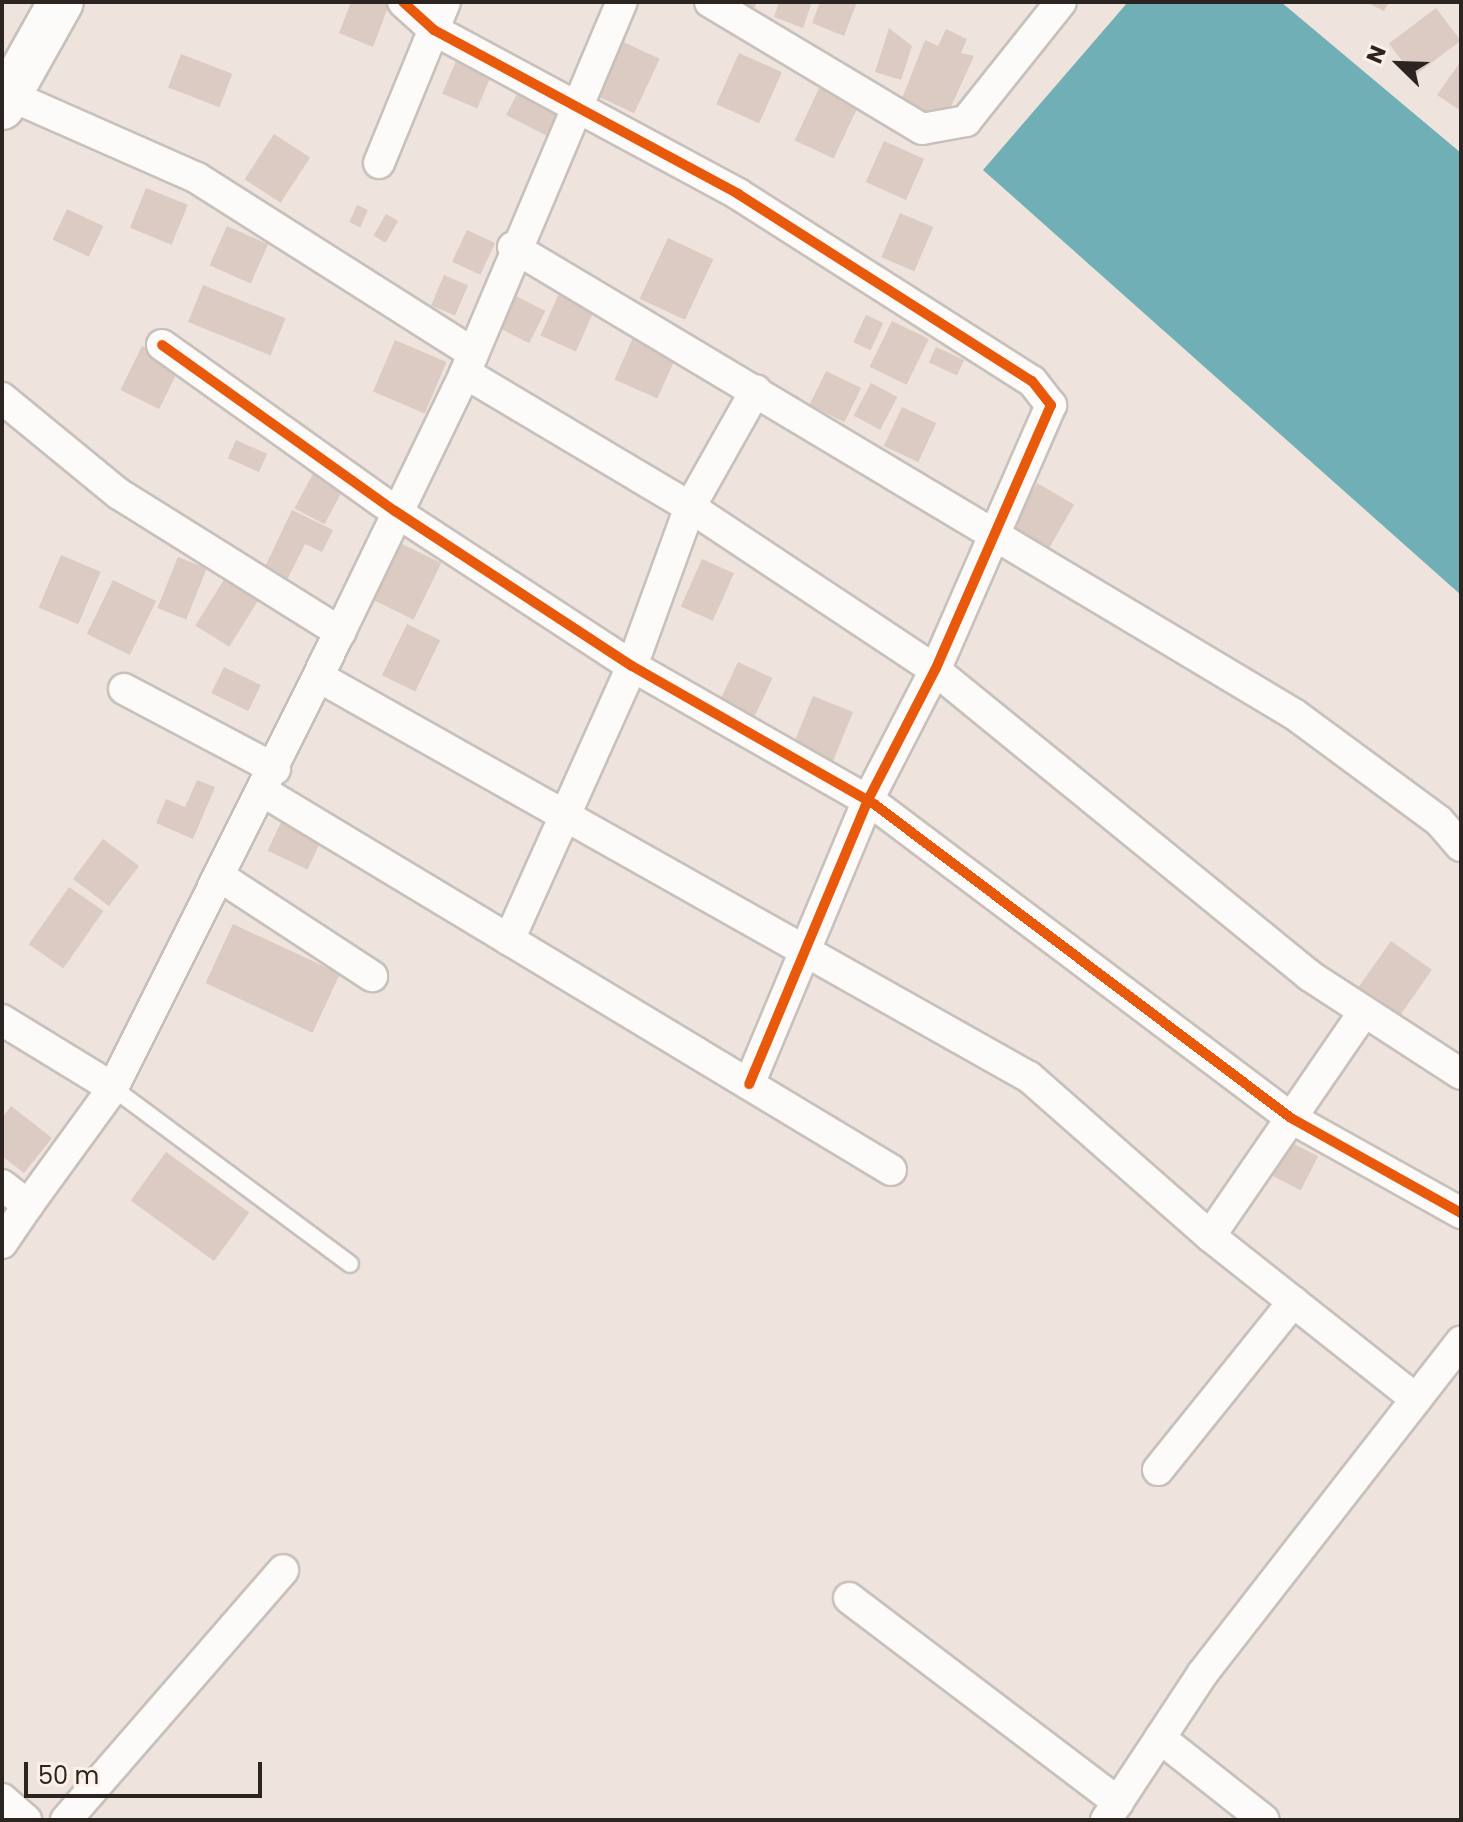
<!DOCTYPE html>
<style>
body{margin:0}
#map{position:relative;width:1463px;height:1822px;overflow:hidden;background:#eee3dd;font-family:Poppins,sans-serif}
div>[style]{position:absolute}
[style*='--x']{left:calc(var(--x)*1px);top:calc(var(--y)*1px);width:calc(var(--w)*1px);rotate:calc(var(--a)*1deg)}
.water>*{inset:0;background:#6fafb5}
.building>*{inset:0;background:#dccbc2;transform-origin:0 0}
.roads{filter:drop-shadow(2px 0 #c8c0bb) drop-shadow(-2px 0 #c8c0bb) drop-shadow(0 2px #c8c0bb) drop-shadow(0 -2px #c8c0bb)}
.lane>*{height:16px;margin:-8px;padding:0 8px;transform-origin:8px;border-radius:8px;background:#fcfbfa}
.street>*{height:30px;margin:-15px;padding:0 15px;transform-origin:15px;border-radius:15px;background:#fcfbfa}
.primary>*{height:44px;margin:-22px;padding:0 22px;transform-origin:22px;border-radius:22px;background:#fcfbfa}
.cycleway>*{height:10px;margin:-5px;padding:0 5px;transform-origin:5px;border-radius:5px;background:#e8590c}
span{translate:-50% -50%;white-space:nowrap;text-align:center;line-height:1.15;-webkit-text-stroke:6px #fcf0e9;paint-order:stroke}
.frame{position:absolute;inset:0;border:4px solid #2c2420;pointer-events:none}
.north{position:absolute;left:1359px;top:24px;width:80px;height:80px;-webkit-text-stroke:6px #fcf0e9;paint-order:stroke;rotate:293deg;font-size:22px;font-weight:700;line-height:32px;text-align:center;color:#2c2420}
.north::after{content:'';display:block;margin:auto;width:28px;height:36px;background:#2c2420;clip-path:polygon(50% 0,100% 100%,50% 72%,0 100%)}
.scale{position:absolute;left:24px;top:1762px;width:238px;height:36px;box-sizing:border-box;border:4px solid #2c2420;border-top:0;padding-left:10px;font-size:24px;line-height:28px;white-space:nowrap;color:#2c2420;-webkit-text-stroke:6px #fcf0e9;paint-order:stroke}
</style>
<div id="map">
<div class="water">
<i style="clip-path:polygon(1128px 2px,1281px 2px,1461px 153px,1461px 595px,983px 170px)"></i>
</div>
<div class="building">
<i style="clip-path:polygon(351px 2px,390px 2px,373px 47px,339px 33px)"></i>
<i style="clip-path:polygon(724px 2px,757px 2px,751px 15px)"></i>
<i style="clip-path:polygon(779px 2px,812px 2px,803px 28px,774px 17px)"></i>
<i style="clip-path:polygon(820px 2px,857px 2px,844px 36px,812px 23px)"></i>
<i style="clip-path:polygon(1366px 2px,1389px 2px,1384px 11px)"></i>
<i style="left:1436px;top:8px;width:41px;height:59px;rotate:53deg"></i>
<i style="clip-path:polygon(889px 28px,912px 46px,901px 80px,875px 72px)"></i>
<i style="clip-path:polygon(946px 29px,967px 39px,961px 53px,974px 56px,945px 120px,901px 101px,925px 40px,938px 46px)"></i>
<i style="left:617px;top:39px;width:47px;height:60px;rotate:25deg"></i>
<i style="left:739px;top:53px;width:47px;height:56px;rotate:24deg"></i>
<i style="left:181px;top:54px;width:55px;height:36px;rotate:21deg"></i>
<i style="left:459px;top:54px;width:38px;height:43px;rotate:23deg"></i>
<i style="clip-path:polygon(1461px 61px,1461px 111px,1437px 95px)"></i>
<i style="left:523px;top:82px;width:45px;height:37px;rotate:27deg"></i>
<i style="left:820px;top:86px;width:43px;height:60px;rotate:25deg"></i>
<i style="left:274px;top:134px;width:43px;height:54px;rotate:33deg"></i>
<i style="left:884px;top:141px;width:44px;height:45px;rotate:24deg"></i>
<i style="left:146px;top:188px;width:45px;height:43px;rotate:22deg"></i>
<i style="left:357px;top:205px;width:12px;height:19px;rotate:24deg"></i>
<i style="left:67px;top:209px;width:40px;height:34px;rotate:25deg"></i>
<i style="left:900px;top:213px;width:36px;height:48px;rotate:23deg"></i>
<i style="left:386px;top:214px;width:14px;height:25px;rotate:30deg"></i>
<i style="left:227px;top:226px;width:45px;height:43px;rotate:24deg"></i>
<i style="left:467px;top:230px;width:31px;height:35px;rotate:25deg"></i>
<i style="left:668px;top:238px;width:50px;height:67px;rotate:25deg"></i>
<i style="left:444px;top:275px;width:26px;height:33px;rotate:23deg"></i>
<i style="left:203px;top:285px;width:89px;height:40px;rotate:22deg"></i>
<i style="left:561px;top:289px;width:39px;height:51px;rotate:24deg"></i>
<i style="left:508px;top:292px;width:42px;height:36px;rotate:27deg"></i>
<i style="left:866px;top:315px;width:19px;height:30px;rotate:25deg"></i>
<i style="left:892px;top:321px;width:41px;height:51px;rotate:26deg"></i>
<i style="left:636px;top:331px;width:47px;height:53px;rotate:24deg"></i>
<i style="left:395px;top:340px;width:56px;height:56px;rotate:23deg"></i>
<i style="left:142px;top:346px;width:43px;height:49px;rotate:26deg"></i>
<i style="left:936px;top:347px;width:31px;height:17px;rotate:25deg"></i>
<i style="left:826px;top:371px;width:39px;height:38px;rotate:26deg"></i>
<i style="left:871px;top:383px;width:30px;height:37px;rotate:28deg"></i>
<i style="left:902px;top:407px;width:38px;height:43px;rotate:25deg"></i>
<i style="left:236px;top:440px;width:34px;height:20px;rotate:24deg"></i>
<i style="left:317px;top:466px;width:34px;height:48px;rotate:28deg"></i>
<i style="left:1037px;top:483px;width:43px;height:54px;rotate:30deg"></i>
<i style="clip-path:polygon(292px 510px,333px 530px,322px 552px,305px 544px,287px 580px,264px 569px)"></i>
<i style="left:398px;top:542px;width:48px;height:63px;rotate:26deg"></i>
<i style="left:61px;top:555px;width:43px;height:57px;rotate:23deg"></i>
<i style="left:178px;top:557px;width:31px;height:55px;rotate:22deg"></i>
<i style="left:702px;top:559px;width:35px;height:52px;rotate:24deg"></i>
<i style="left:225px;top:578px;width:40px;height:56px;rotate:32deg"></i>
<i style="left:113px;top:580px;width:48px;height:60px;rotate:26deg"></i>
<i style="left:407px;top:624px;width:37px;height:57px;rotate:26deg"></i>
<i style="left:738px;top:662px;width:38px;height:51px;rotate:25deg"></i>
<i style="left:224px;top:667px;width:41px;height:29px;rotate:26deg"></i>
<i style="left:813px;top:696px;width:43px;height:57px;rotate:22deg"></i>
<i style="clip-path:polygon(197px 780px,215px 787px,193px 839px,156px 823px,166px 799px,185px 807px)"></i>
<i style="left:282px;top:820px;width:44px;height:34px;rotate:25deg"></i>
<i style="left:103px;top:839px;width:45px;height:50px;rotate:37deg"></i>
<i style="left:69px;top:887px;width:42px;height:70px;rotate:35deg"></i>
<i style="left:233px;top:924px;width:118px;height:65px;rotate:25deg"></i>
<i style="left:1391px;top:941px;width:50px;height:70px;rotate:35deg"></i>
<i style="clip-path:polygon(11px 1106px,52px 1138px,24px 1173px,2px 1156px,2px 1118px)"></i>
<i style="left:1286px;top:1140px;width:36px;height:38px;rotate:27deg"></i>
<i style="left:166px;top:1152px;width:103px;height:60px;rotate:36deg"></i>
</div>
<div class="roads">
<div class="lane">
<i style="--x:113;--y:1088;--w:295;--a:36.6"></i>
</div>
<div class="street">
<i style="--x:403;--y:2;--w:42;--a:42.1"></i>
<i style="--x:434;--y:30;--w:345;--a:28.3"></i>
<i style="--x:738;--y:194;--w:348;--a:32.5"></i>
<i style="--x:1032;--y:381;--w:31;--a:52"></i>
<i style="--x:1051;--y:405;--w:289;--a:113.6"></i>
<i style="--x:935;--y:670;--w:146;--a:117.3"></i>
<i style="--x:868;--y:800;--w:308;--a:112.7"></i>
<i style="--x:710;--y:2;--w:247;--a:30.9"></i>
<i style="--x:922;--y:129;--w:45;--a:-10.3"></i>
<i style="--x:966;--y:121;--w:152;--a:-51.4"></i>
<i style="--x:9;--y:95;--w:206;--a:23.8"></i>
<i style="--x:197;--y:178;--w:325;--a:32.4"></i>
<i style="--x:379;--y:163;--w:174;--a:-67.7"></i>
<i style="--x:513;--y:247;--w:910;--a:30.88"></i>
<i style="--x:1294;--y:714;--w:180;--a:36.4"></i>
<i style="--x:1439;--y:821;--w:33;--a:49"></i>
<i style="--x:162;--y:345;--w:286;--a:35.5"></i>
<i style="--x:395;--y:511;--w:283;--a:33.2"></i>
<i style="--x:632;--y:666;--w:279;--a:29.7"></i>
<i style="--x:874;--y:804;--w:522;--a:36.98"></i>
<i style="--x:1291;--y:1118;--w:195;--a:29.2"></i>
<i style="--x:465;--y:373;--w:262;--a:30.8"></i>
<i style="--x:690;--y:507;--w:294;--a:33.6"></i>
<i style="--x:935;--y:670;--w:484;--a:39.2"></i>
<i style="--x:1310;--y:976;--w:180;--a:33"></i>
<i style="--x:2;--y:398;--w:151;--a:39.4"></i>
<i style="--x:119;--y:494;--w:261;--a:32"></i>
<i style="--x:340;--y:632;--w:288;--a:-64.2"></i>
<i style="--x:465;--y:373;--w:403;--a:-67.1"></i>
<i style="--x:319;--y:677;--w:815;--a:29.4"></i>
<i style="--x:1029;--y:1077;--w:241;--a:41.3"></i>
<i style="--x:1210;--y:1236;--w:263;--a:38.4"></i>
<i style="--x:124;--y:689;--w:171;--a:27.9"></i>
<i style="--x:264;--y:792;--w:732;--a:31.08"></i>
<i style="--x:219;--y:876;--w:183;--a:33.2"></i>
<i style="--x:509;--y:940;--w:300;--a:-65.8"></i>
<i style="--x:632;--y:666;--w:169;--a:-70"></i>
<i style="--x:690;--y:507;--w:134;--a:-60.6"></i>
<i style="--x:2;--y:1020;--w:130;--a:31.5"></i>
<i style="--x:2;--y:1185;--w:33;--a:38"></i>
<i style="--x:28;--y:1205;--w:145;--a:-54"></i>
<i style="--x:113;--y:1088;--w:509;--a:-63.54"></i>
<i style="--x:1210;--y:1236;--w:272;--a:-55.5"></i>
<i style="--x:2;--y:1243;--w:46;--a:-55.6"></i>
<i style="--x:1158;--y:1470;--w:216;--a:-51.2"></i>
<i style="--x:849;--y:1598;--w:338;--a:37.2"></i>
<i style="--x:1160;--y:1738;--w:132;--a:38.3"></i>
<i style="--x:2;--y:1799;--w:32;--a:41"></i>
<i style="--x:66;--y:1820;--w:331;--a:-49"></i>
<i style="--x:1106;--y:1820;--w:176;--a:-56.6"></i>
<i style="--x:1203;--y:1673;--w:420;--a:-52.1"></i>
</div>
<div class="primary">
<i style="--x:2;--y:107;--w:120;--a:-60.7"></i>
</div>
</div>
<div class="cycleway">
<i style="--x:403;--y:2;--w:42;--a:42.1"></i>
<i style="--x:434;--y:30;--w:345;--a:28.3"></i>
<i style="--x:738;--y:194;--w:348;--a:32.5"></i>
<i style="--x:1032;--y:381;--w:31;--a:52"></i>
<i style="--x:1051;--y:405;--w:289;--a:113.6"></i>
<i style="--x:935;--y:670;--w:146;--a:117.3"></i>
<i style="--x:868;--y:800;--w:308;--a:112.7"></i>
<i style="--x:162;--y:345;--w:286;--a:35.5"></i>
<i style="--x:395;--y:511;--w:283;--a:33.2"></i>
<i style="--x:632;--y:666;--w:279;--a:29.7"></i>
<i style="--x:874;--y:804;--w:522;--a:36.98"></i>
<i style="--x:1291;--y:1118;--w:195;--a:29.2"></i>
</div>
<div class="frame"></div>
<div class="north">N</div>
<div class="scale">50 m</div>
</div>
